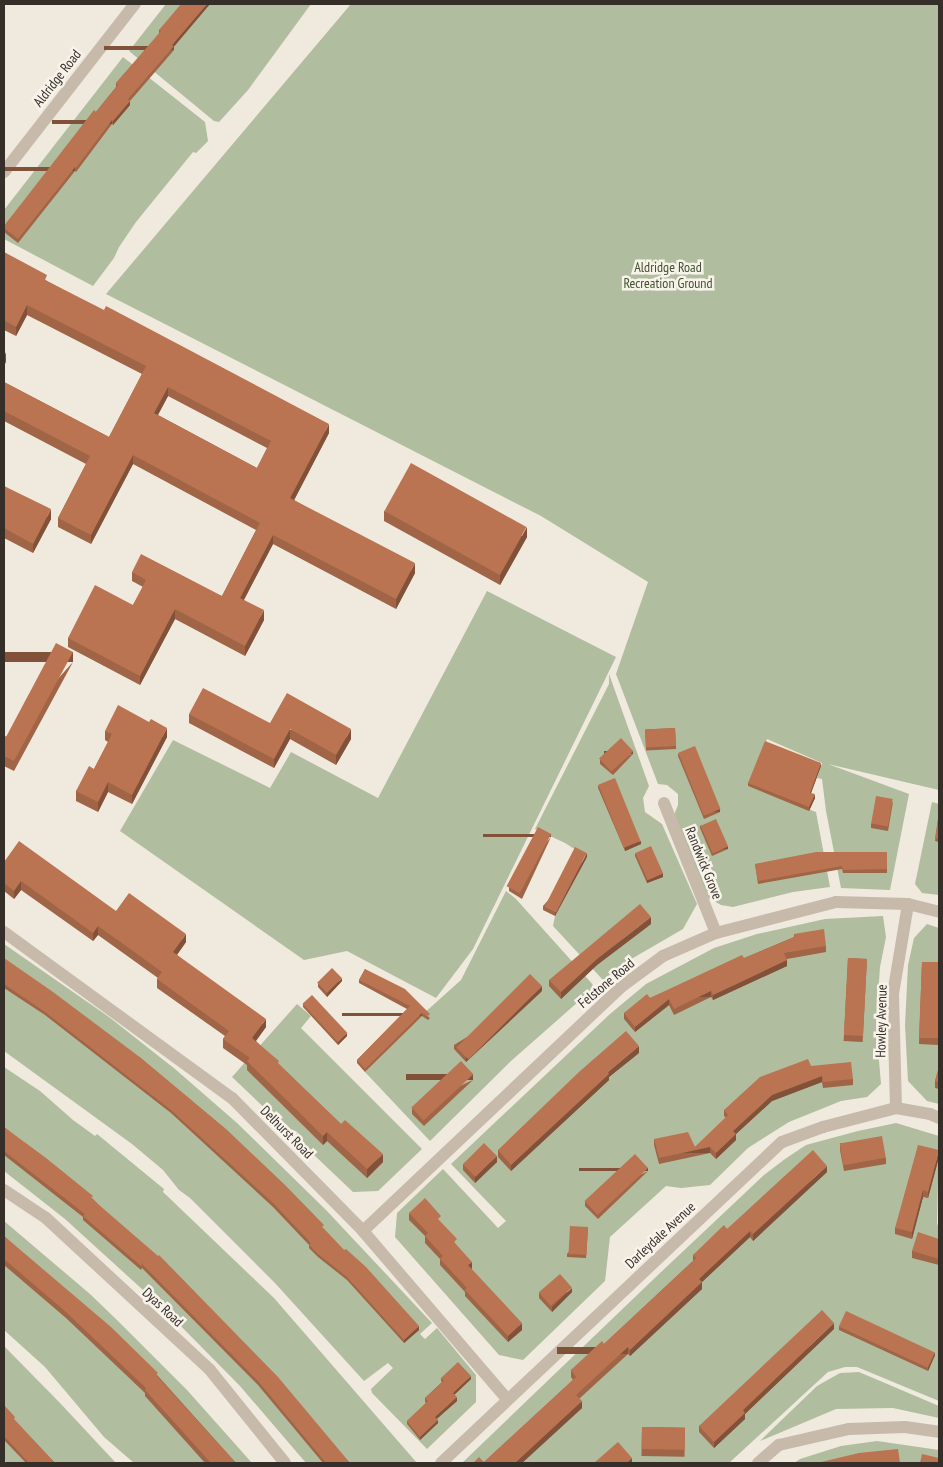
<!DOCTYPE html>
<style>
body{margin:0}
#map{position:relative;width:943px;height:1467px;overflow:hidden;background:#f0e9de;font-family:"PT Sans Narrow",sans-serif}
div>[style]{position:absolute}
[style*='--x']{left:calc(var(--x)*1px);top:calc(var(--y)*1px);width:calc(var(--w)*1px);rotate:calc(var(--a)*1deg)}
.green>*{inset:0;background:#b0bd9f}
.minor>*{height:12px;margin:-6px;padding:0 6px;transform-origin:6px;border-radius:6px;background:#c7baab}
.wall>*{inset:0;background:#a06446;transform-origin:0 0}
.shaded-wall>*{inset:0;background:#825139;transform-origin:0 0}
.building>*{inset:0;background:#ba7451;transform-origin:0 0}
span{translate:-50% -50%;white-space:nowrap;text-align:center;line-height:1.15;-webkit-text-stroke:5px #f8f3ea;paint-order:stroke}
.street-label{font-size:14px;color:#352e29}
.park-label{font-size:14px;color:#42512f}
.frame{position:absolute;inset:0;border:5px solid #352e29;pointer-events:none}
</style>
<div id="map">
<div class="green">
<i style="clip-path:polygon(166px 4px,311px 4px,248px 90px,219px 122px,214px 121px,129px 51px)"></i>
<i style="clip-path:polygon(351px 4px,939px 4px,939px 790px,828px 764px,909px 794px,890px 890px,841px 888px,826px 811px,822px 779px,817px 778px,822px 763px,767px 739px,748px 786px,816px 812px,830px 887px,793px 892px,733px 907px,721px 905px,708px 898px,674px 815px,678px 805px,678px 794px,667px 785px,658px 784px,616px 674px,648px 582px,541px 516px,106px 294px)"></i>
<i style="clip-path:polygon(123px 57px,205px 122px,208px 141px,196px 153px,193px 152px,136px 222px,119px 247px,114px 258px,93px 286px,4px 239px,4px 210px)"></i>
<i style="clip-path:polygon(487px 591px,616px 657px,473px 949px,436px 998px,347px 951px,304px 960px,120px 831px,173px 740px,270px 788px,291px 752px,378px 798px)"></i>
<i style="clip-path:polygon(609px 674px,649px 786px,643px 798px,645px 812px,662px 824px,697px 904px,683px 929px,633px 958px,603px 980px,553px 926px,555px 916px,587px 857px,565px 843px,535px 829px,609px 684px)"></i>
<i style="clip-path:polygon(932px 802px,939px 804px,939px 895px,922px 893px,915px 884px)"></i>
<i style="clip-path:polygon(506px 891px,516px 899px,595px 987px,511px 1061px,430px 1141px,365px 1072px,422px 1015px,461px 980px)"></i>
<i style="clip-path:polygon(883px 916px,886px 937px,880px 967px,876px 1025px,881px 1084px,867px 1097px,841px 1101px,789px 1122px,748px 1148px,710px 1185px,681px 1188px,666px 1186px,610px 1237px,605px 1281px,523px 1360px,499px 1355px,395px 1237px,397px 1213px,443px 1169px,498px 1228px,506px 1221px,451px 1164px,610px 1014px,646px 984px,714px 948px,757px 934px,825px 919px)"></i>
<i style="clip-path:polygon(927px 924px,939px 928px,939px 1104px,927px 1101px,908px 1081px,905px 1025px,908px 965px,914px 938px)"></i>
<i style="clip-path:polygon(4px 944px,109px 1017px,175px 1069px,237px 1123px,326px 1210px,432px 1323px,420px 1334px,425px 1339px,437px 1328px,476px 1375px,476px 1402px,427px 1449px,372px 1393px,371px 1389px,393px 1368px,388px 1363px,364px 1381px,274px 1282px,190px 1198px,179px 1190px,163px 1170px,132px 1144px,4px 1051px)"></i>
<i style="clip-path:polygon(297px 1004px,311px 1016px,301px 1028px,422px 1149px,378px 1191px,353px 1192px,232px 1077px)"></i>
<i style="clip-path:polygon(4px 1067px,40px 1091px,73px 1120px,95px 1136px,97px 1134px,164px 1189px,163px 1192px,274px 1298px,417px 1463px,306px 1463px,240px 1386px,165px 1310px,65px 1219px,4px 1171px)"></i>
<i style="clip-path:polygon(896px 1123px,939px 1136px,937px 1223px,939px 1229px,939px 1401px,857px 1367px,845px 1367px,828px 1372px,729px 1463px,462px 1463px,659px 1274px,764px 1175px,785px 1159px,806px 1145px,858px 1131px)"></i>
<i style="clip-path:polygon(4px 1221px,90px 1294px,119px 1322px,187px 1390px,252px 1463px,134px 1463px,104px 1437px,45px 1367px,4px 1330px)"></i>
<i style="clip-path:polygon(4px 1346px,60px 1403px,116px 1463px,7px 1463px,4px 1460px)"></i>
<i style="clip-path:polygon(859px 1372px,939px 1406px,939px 1418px,893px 1408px,836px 1409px,760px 1441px,817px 1386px,840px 1373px)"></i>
<i style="clip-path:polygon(877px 1441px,939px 1450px,939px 1463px,794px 1463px,800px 1459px,841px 1446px)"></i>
</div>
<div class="minor">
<i style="--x:4;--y:172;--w:213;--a:-52.1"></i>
<i style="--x:664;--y:803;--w:140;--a:68.2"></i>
<i style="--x:4;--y:932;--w:282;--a:36.1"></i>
<i style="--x:232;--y:1098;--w:187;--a:45.4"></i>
<i style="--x:363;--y:1231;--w:221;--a:49.4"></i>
<i style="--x:896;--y:1108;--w:114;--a:-91.5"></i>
<i style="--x:893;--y:994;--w:91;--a:-80.5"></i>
<i style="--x:4;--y:1190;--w:50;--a:33.7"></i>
<i style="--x:46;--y:1218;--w:224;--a:42.8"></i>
<i style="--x:210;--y:1370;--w:119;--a:51.1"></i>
<i style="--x:363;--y:1231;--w:355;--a:-43.4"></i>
<i style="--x:621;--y:987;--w:52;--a:-36.4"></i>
<i style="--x:663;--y:956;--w:58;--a:-23.5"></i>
<i style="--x:716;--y:933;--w:124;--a:-14.5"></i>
<i style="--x:836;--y:902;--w:72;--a:1.6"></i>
<i style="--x:908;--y:904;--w:32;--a:14"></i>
<i style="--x:441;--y:1463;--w:468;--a:-43.3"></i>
<i style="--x:782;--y:1142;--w:44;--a:-20.1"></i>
<i style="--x:823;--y:1127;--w:75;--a:-14.6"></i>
<i style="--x:896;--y:1108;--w:35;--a:10"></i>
<i style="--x:930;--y:1114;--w:10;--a:24"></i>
<i style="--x:758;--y:1463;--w:28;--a:-41"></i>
<i style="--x:779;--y:1445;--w:72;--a:-12.9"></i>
<i style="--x:849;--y:1429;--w:56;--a:-2"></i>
<i style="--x:905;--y:1427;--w:34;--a:8"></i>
</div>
<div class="wall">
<i style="clip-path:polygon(210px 4px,174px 46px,174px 50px,130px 101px,130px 105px,113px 125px,112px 124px,76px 172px,75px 171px,18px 243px,4px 232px,4px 226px,116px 87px,116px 83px,159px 34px,159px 30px)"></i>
<i style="clip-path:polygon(evenodd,4px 252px,47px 281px,329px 433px,294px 500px,415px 573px,396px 609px,273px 544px,244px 600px,264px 620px,245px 656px,175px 619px,140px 685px,68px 647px,68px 638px,133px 605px,143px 587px,132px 581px,132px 572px,222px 596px,256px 530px,133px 464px,91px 544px,58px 527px,58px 518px,86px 464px,4px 421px,4px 382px,109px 437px,142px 374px,27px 315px,16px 336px,4px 330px,4px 252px,168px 396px,267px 448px,257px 468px,158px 415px,168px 396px)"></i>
<i style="clip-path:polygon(4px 486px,51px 519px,33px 553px,4px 538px)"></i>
<i style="clip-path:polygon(384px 511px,527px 537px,500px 585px,384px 521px)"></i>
<i style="clip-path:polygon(73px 662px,14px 771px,4px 766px,4px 735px,6px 737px)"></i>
<i style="clip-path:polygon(189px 714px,351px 739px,336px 765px,290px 739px,274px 768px,189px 723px)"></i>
<i style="left:675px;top:728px;width:21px;height:30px;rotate:87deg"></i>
<i style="clip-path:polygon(105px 731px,167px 737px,132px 804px,108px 792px,98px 812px,76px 801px,76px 791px,94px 769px,108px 742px,105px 740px)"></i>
<i style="clip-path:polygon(678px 753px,720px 812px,704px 819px,678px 756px)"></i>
<i style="clip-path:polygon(633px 754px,613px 775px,600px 764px,600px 760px)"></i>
<i style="clip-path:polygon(821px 766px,811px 793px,815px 798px,809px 811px,748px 786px,748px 783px)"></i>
<i style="clip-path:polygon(598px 785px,641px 844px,625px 851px,598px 788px)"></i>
<i style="clip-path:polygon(893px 802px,888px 831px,871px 828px,871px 824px)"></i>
<i style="clip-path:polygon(939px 813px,939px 842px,935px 841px)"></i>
<i style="clip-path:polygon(700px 825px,728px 849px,712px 856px,700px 828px)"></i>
<i style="clip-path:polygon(551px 837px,522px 899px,509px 891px,509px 887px)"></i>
<i style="clip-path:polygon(887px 852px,887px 873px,843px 873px,842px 869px,758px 884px,755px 864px)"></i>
<i style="clip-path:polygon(635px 853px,663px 877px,647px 883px,635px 856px)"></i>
<i style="clip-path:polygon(587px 857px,555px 916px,543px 910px,543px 906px)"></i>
<i style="clip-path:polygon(4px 862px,186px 942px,177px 955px,266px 1027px,256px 1041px,279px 1065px,341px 1124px,383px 1162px,367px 1178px,327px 1141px,323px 1145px,247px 1070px,247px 1065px,223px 1048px,223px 1039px,225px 1036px,157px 988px,157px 979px,158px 978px,98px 935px,93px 941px,21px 890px,14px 899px,4px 891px)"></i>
<i style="clip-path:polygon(651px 924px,597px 965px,561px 999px,549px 986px,549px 980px)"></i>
<i style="clip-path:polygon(794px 934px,826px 946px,826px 952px,787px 959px,787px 966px,713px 1000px,711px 997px,674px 1015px,669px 1005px,635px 1032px,624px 1019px,624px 1013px,650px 998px,794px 937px)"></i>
<i style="clip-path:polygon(4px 958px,324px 1229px,419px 1330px,404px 1343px,347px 1280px,318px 1257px,309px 1248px,309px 1245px,273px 1207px,171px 1113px,45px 1015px,4px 988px)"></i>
<i style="left:848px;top:958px;width:19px;height:83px;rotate:3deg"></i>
<i style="clip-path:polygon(922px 962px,939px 1004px,938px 1045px,919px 1044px)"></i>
<i style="clip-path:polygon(365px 969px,430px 1018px,428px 1020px,422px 1016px,365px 1072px,357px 1063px,357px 1060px,407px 1009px,359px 983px,359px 980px)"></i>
<i style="clip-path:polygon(342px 981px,327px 997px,318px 987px,318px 984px)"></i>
<i style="clip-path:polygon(542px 991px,466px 1062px,454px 1049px,454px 1045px)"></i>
<i style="clip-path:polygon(303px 1004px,347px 1036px,338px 1045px,303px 1007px)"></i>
<i style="clip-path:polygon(639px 1053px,609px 1077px,609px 1080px,511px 1171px,498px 1157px,498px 1150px)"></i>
<i style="clip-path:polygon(811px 1066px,853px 1079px,853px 1085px,823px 1088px,822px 1082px,772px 1101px,736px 1134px,736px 1140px,716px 1159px,710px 1153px,659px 1164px,654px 1145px,654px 1139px,695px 1147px,726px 1118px,724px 1116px,724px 1110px)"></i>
<i style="clip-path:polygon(939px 1067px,939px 1089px,935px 1088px,935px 1081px)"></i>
<i style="clip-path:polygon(473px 1080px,424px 1126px,412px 1114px,412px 1108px)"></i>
<i style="clip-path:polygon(4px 1127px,93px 1199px,350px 1463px,323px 1463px,258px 1385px,142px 1268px,141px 1270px,83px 1220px,83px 1217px,4px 1155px)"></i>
<i style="clip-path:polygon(840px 1143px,886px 1158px,886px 1164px,844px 1171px,840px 1150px)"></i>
<i style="clip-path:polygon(939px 1157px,928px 1198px,923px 1197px,912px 1239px,895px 1234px,895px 1228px)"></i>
<i style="clip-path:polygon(497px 1162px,475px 1183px,463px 1170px,463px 1164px)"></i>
<i style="clip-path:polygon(648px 1171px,598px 1219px,585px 1206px,585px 1202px)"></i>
<i style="clip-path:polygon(827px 1172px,753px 1241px,750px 1237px,702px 1282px,702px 1289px,630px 1356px,628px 1354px,579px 1399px,582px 1408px,522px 1463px,473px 1463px,484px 1462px,573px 1380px,571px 1377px,571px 1370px,604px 1344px,693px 1261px,693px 1255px,727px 1229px)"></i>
<i style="clip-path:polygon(409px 1213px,441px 1223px,472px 1268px,471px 1269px,522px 1330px,508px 1342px,465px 1296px,465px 1292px,440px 1265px,440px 1259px,425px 1243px,425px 1236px,409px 1220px)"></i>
<i style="clip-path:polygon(588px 1227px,586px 1258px,567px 1257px,567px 1254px)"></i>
<i style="clip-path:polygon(4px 1236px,158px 1376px,236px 1463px,205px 1463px,145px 1396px,145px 1393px,66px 1318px,4px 1265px)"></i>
<i style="clip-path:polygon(939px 1239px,939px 1265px,912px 1258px,912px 1251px)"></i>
<i style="clip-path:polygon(572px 1292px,552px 1312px,539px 1298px,539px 1293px)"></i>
<i style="clip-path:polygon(839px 1326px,935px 1355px,928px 1371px,839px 1330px)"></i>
<i style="clip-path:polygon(834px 1329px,745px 1414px,745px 1419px,714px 1448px,699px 1432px,699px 1426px)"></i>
<i style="clip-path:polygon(441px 1378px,471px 1379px,454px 1395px,457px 1401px,437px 1419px,438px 1423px,420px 1440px,407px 1424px,407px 1421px,426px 1403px,425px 1402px,425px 1398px,442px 1382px,441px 1381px)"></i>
<i style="clip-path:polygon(4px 1405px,15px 1421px,55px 1463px,26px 1463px,4px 1440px)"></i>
<i style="left:642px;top:1427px;width:43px;height:29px;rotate:1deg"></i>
</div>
<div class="shaded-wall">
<i style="clip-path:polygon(207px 4px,210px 4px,172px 49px,172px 45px)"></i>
<i style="left:174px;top:46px;width:4px;height:70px;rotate:90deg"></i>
<i style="clip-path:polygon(130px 101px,130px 105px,113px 125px,113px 121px)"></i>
<i style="left:112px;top:120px;width:4px;height:60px;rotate:90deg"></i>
<i style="left:75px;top:167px;width:4px;height:92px;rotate:90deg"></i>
<i style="clip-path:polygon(27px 305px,27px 315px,16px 336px,16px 327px)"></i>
<i style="clip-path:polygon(6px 352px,6px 362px,4px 366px,4px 357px)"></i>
<i style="clip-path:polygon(168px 387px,168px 396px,154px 422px,154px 413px)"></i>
<i style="clip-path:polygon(329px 424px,329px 433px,290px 508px,290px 498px)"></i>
<i style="clip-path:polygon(133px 455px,133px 464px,91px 544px,91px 535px)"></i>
<i style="clip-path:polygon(51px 509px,51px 519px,33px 553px,33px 544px)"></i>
<i style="clip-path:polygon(527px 527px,527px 537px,500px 585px,500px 575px)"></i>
<i style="clip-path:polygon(273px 535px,273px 544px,240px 607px,240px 598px)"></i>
<i style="clip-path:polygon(415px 563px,415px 573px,396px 609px,396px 599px)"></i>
<i style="clip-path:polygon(175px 609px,175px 619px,140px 685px,140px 676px)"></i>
<i style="clip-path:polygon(264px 610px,264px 620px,245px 656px,245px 646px)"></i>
<i style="left:73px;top:652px;width:10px;height:124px;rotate:90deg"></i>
<i style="clip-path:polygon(167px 728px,167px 737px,132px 804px,132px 795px)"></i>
<i style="clip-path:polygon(290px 729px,290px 739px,274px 768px,274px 759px)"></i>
<i style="clip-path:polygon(351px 729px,351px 739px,336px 765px,336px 755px)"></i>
<i style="left:633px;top:751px;width:3px;height:29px;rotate:90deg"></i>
<i style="clip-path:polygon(821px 763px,821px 766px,810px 796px,810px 793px)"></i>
<i style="clip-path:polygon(108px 782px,108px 792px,98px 812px,98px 802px)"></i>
<i style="clip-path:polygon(815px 794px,815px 798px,809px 811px,809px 807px)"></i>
<i style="left:720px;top:809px;width:3px;height:17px;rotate:90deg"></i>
<i style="left:551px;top:834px;width:3px;height:68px;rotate:90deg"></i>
<i style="clip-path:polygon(641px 841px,641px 844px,625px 851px,625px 847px)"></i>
<i style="left:728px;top:846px;width:3px;height:17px;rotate:90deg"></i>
<i style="clip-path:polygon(587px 853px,587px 857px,555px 916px,555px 913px)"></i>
<i style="clip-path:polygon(663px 873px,663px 877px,647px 883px,647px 880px)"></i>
<i style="clip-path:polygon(21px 881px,21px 890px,14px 899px,14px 891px)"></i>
<i style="clip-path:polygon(651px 917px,651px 924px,597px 965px,561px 999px,561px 992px,597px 959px)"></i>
<i style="clip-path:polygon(98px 926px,98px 935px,93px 941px,93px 933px)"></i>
<i style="clip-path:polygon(186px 934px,186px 942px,173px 960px,173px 952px)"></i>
<i style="clip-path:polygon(787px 960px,787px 966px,713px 1000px,713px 995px)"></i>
<i style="clip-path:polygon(342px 978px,342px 981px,327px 997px,327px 993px)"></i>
<i style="clip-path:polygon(542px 986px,542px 991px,466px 1062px,466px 1058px)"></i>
<i style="left:711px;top:991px;width:6px;height:41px;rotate:90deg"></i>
<i style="clip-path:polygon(669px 999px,669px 1005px,635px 1032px,635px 1027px)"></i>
<i style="left:422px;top:1013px;width:3px;height:80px;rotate:90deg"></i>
<i style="clip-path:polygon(266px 1019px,266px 1027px,252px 1046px,252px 1038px)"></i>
<i style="clip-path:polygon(347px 1033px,347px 1036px,338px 1045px,338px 1042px)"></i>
<i style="clip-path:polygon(639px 1046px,639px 1053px,609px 1077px,609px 1080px,511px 1171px,511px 1165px,608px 1072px)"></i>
<i style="left:473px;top:1074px;width:6px;height:67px;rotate:90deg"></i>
<i style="clip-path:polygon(822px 1076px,822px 1082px,772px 1101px,736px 1134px,736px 1140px,716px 1159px,716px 1153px,733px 1131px,772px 1095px)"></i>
<i style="clip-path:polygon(327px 1132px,327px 1141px,323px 1145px,323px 1136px)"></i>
<i style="left:710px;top:1147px;width:6px;height:52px;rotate:90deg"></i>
<i style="clip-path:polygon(939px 1150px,939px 1157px,928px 1198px,928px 1192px)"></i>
<i style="clip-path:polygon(383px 1154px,383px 1162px,367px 1178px,367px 1169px)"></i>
<i style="clip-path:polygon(497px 1156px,497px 1162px,475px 1183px,475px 1176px)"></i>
<i style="clip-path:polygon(827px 1166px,827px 1172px,753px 1241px,753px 1234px)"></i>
<i style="left:648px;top:1168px;width:3px;height:69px;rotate:90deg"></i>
<i style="clip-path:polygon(923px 1190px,923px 1197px,912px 1239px,912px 1232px)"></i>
<i style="clip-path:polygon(750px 1231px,750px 1237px,702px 1282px,702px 1289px,630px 1356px,630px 1350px,699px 1279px)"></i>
<i style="clip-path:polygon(472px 1262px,472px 1268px,468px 1272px,468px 1265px)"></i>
<i style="clip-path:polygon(572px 1288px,572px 1292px,552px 1312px,552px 1307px)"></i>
<i style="clip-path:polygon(522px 1323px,522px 1330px,508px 1342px,508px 1336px)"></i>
<i style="clip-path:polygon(834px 1323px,834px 1329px,745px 1414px,745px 1419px,714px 1448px,714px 1442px,743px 1410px)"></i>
<i style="clip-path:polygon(419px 1326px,419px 1330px,404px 1343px,404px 1340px)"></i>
<i style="left:628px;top:1347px;width:7px;height:71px;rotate:90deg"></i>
<i style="clip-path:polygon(935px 1352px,935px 1355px,928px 1371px,928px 1368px)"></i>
<i style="clip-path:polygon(471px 1376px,471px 1379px,453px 1396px,453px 1393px)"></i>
<i style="clip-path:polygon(457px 1397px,457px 1401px,435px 1420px,435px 1417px)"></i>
<i style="clip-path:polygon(582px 1401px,582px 1408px,522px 1463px,515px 1463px)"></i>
<i style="clip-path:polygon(438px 1420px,438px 1423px,420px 1440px,420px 1437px)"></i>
<i style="clip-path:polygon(632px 1458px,632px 1463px,626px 1463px)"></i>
</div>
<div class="building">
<i style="clip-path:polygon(181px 4px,207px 4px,172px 45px,174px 46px,128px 99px,130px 101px,113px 121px,112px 120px,76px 168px,75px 167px,18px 239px,4px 228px,4px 226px,94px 110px,96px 112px,118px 85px,116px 83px,161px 31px,159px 30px)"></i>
<i style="clip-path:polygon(evenodd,4px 252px,47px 275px,45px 280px,104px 310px,106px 306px,329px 424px,290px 498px,415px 563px,396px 599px,273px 535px,240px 598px,264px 610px,245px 646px,175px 609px,140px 676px,68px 638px,95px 585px,133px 605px,146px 580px,132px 572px,141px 554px,222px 596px,260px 523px,133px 455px,91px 535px,58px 518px,90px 456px,4px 411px,4px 382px,109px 437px,146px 366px,27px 305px,16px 327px,4px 320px,4px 252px,168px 387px,271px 441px,257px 468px,154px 413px,168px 387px)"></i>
<i style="left:411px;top:463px;width:132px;height:55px;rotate:29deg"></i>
<i style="clip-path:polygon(4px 486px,51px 509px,33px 544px,4px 528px)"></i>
<i style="clip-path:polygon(56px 643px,73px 652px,14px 761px,4px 756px,4px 735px,6px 737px)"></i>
<i style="clip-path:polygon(203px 688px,270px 723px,287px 693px,351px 729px,336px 755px,290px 729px,274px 759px,189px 714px)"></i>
<i style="clip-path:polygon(118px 705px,149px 722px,151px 719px,167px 728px,132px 795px,108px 782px,98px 802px,76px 791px,89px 766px,94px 769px,112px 734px,105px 731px)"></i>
<i style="left:675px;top:728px;width:18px;height:30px;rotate:87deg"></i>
<i style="left:621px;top:738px;width:18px;height:30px;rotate:47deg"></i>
<i style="clip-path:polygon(765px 741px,821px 763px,810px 793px,815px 794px,809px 807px,748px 783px)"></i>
<i style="left:695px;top:746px;width:68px;height:18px;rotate:68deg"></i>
<i style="left:615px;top:778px;width:68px;height:18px;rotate:68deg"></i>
<i style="left:876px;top:796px;width:17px;height:28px;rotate:10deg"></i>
<i style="clip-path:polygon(939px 813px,939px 839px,935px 838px)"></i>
<i style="left:716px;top:819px;width:30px;height:17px;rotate:66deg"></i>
<i style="left:538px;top:827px;width:15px;height:67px;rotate:28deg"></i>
<i style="clip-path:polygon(19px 841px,116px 911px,129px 893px,186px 934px,173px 952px,266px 1019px,252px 1038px,279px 1061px,278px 1063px,341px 1124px,345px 1120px,383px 1154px,367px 1169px,327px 1132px,323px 1136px,247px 1061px,250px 1058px,223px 1039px,229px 1031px,157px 979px,162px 972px,98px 926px,93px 933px,21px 881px,14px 891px,4px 883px,4px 862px)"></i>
<i style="left:651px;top:846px;width:30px;height:17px;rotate:66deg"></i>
<i style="left:575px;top:847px;width:13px;height:67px;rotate:27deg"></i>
<i style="clip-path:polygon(816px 852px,887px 852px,887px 869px,843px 870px,842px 866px,758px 881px,755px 864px)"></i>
<i style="clip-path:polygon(640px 904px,651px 917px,597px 959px,561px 992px,549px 980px)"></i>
<i style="clip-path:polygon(824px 929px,826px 946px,784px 953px,787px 960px,713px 995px,711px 991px,674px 1009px,669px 999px,635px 1027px,624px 1013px,647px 994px,650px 998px,742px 955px,744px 958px,795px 937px,794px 934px)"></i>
<i style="clip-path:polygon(4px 958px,53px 992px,141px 1058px,226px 1129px,285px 1185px,324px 1225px,322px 1227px,344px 1250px,346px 1249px,366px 1267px,419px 1326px,404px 1340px,347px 1277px,318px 1254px,309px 1245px,311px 1243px,273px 1203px,171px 1110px,45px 1012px,4px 984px)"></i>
<i style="left:848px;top:958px;width:19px;height:77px;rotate:3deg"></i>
<i style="clip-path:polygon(922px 962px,939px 962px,939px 997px,938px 1038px,919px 1038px)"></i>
<i style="left:332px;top:968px;width:14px;height:21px;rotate:45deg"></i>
<i style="clip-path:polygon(365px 969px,405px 989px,430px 1014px,428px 1016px,422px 1013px,365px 1069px,357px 1060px,410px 1006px,359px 980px)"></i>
<i style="left:530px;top:974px;width:17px;height:104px;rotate:45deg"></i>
<i style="left:312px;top:995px;width:52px;height:13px;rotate:47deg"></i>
<i style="clip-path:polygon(626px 1031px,639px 1046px,608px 1072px,609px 1074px,511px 1165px,498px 1150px,579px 1072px)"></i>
<i style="clip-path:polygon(808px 1059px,811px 1066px,851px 1062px,853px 1079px,823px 1082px,822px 1076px,772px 1095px,733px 1131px,736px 1134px,716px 1153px,710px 1147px,659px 1158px,654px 1139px,688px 1132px,695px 1147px,728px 1115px,724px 1110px,760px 1077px)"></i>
<i style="left:461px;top:1061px;width:18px;height:68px;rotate:47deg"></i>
<i style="clip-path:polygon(939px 1067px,939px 1082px,935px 1081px)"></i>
<i style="clip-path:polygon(4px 1127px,46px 1158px,93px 1196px,91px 1198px,158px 1256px,159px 1255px,278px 1377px,350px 1463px,326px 1463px,258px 1381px,142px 1264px,141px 1266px,83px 1216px,85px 1214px,4px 1151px)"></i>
<i style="left:882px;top:1136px;width:22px;height:43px;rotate:80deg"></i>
<i style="left:484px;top:1143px;width:18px;height:30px;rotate:45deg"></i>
<i style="clip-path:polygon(918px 1145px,939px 1150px,928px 1192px,923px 1190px,912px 1232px,895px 1228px)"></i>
<i style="clip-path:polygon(813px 1150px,827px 1166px,753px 1234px,750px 1231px,699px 1279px,702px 1282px,630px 1350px,628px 1347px,576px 1395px,582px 1401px,515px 1463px,473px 1463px,479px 1457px,484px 1462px,576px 1377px,571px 1370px,602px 1341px,604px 1344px,696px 1258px,693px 1255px,724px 1225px,727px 1229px)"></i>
<i style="left:635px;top:1154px;width:19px;height:69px;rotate:47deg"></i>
<i style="clip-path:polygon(425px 1198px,441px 1216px,438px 1219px,457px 1239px,454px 1242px,472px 1262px,468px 1265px,522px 1323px,508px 1336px,465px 1290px,467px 1288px,440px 1259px,443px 1256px,425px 1236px,428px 1233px,409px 1213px)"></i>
<i style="left:570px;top:1226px;width:18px;height:28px;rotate:3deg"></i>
<i style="clip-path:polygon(918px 1232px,939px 1239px,939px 1259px,912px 1251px)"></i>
<i style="clip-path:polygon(4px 1236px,111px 1327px,158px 1373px,156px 1375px,236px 1463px,211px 1463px,145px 1390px,146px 1388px,66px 1312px,4px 1259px)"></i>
<i style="left:560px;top:1274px;width:18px;height:28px;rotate:49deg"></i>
<i style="clip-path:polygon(822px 1310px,834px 1323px,743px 1410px,745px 1413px,714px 1442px,699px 1426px)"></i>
<i style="left:846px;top:1311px;width:98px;height:17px;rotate:25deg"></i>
<i style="clip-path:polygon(458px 1362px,471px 1376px,453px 1393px,457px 1397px,435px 1417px,438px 1420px,420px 1437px,407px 1421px,428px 1401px,425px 1398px,444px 1381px,441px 1378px)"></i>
<i style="clip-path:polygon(4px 1405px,15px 1417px,14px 1419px,55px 1463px,29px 1463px,4px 1436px)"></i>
<i style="left:642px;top:1427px;width:43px;height:22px;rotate:1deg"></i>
<i style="clip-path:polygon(618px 1442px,632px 1458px,626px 1463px,594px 1463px)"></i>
<i style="clip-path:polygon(898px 1449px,900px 1463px,817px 1463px,859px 1453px)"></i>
<i style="clip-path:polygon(922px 1454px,939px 1458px,939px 1463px,920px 1463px)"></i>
</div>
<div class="street-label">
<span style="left:57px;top:78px;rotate:-52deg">Aldridge Road</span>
<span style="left:704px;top:863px;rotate:68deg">Randwick Grove</span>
<span style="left:606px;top:983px;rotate:-40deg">Felstone Road</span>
<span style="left:881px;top:1021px;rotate:-89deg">Howley Avenue</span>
<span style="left:287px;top:1132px;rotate:45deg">Delhurst Road</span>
<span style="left:660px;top:1235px;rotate:-43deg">Darleydale Avenue</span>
<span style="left:163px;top:1307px;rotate:43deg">Dyas Road</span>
</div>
<div class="park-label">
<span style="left:668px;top:275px">Aldridge Road<br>Recreation Ground</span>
</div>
<div class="frame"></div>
</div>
